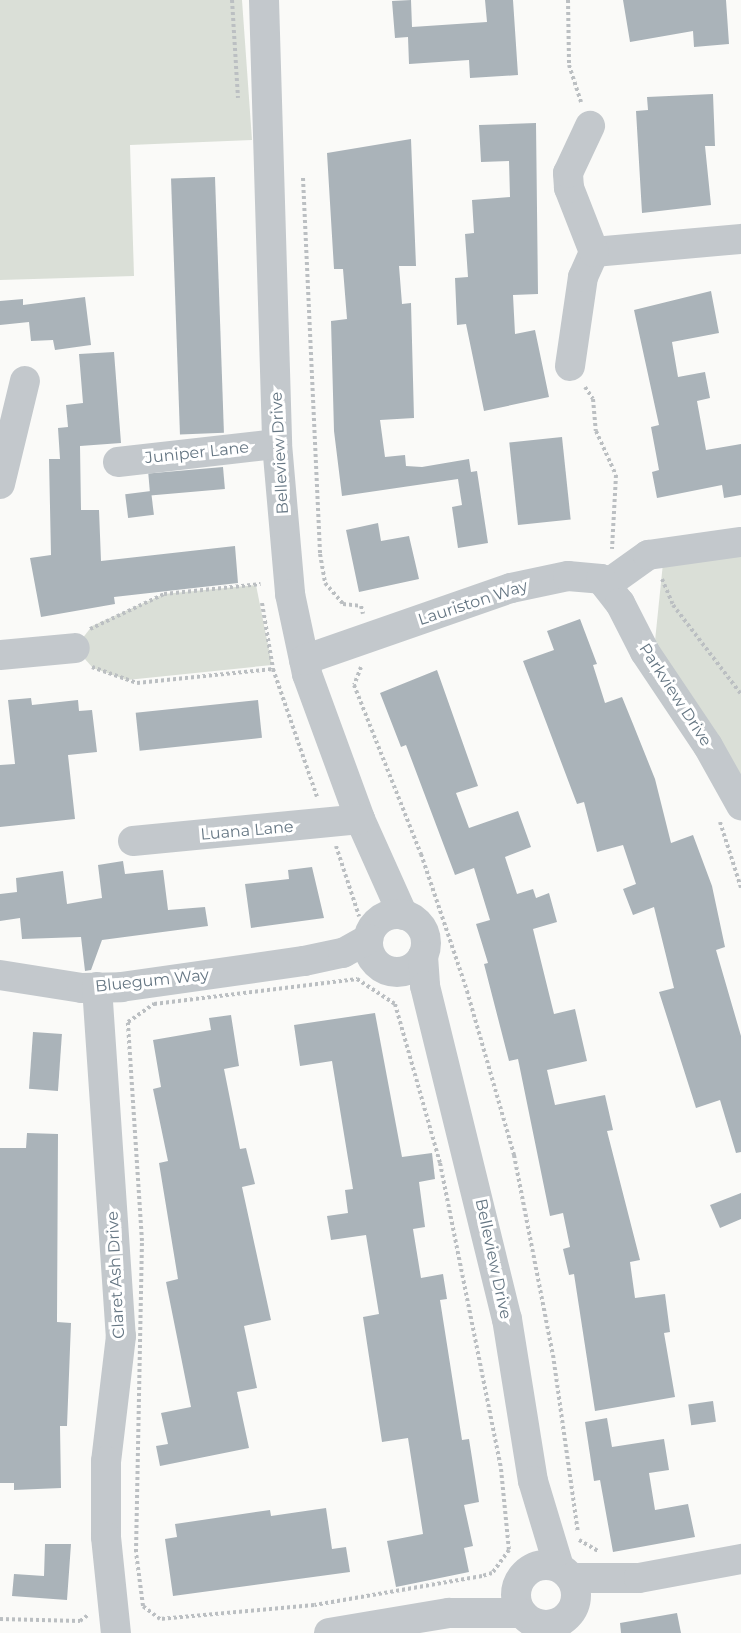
<!DOCTYPE html>
<style>
body{margin:0}
#map{position:relative;width:741px;height:1633px;overflow:hidden;background:#fafaf8;font-family:Montserrat,sans-serif}
div>[style]{position:absolute}
[style*='--x']{left:calc(var(--x)*1px);top:calc(var(--y)*1px);width:calc(var(--w)*1px);rotate:calc(var(--a)*1deg)}
.green>*{inset:0;background:#dadfd7}
.building>*{inset:0;background:#aab3b9;transform-origin:0 0}
.path>*{height:4px;margin-top:-2px;transform-origin:0;background:repeating-linear-gradient(90deg,#bbbfc2 0 3px,transparent 0 6px)}
.minor>*{height:30px;margin:-15px;padding:0 15px;transform-origin:15px;border-radius:15px;background:#c3c8cc}
.minor>.ring{margin:-15px;padding:0;box-sizing:content-box;background:none;border:30px solid #c3c8cc;border-radius:50%}
span{translate:-50% -50%;white-space:nowrap;text-align:center;line-height:1.15;-webkit-text-stroke:6px #fff;paint-order:stroke}
.street-label{font-size:16px;color:#657683}
</style>
<div id="map">
<div class="green">
<i style="clip-path:polygon(0 0,242px 0,252px 140px,130px 145px,134px 276px,0 280px)"></i>
<i style="clip-path:polygon(741px 551px,741px 806px,655px 641px,663px 563px)"></i>
<i style="clip-path:polygon(256px 585px,272px 665px,127px 680px,93px 668px,75px 648px,92px 626px,164px 594px)"></i>
</div>
<div class="building">
<i style="clip-path:polygon(411px 0,412px 27px,487px 22px,485px 0,513px 0,518px 75px,470px 78px,469px 60px,409px 64px,408px 37px,395px 38px,392px 1px)"></i>
<i style="clip-path:polygon(623px 0,726px 0,729px 44px,694px 47px,693px 31px,630px 42px)"></i>
<i style="clip-path:polygon(713px 94px,715px 146px,705px 146px,711px 205px,642px 213px,636px 111px,648px 110px,647px 97px)"></i>
<i style="clip-path:polygon(536px 123px,538px 294px,513px 295px,515px 334px,535px 330px,549px 397px,484px 411px,466px 324px,457px 325px,455px 278px,468px 277px,465px 234px,474px 233px,472px 200px,510px 197px,509px 161px,481px 162px,479px 125px)"></i>
<i style="clip-path:polygon(411px 139px,416px 266px,399px 266px,402px 304px,411px 303px,414px 418px,380px 420px,385px 457px,405px 455px,406px 466px,422px 467px,469px 459px,471px 472px,477px 471px,488px 543px,458px 548px,452px 507px,462px 505px,458px 479px,342px 496px,334px 431px,331px 321px,347px 319px,343px 269px,334px 269px,327px 153px)"></i>
<i style="left:215px;top:177px;width:256px;height:44px;rotate:88deg"></i>
<i style="clip-path:polygon(711px 291px,719px 333px,672px 342px,678px 377px,705px 372px,710px 398px,697px 401px,706px 450px,741px 444px,741px 495px,724px 498px,722px 485px,657px 498px,652px 472px,659px 470px,651px 427px,659px 425px,634px 310px)"></i>
<i style="clip-path:polygon(85px 297px,91px 345px,55px 350px,53px 340px,31px 341px,29px 322px,0 325px,0 301px,23px 299px,23px 305px)"></i>
<i style="clip-path:polygon(114px 352px,121px 443px,80px 446px,81px 510px,99px 510px,101px 561px,235px 546px,238px 583px,114px 597px,115px 604px,41px 617px,30px 558px,51px 555px,49px 459px,60px 459px,58px 428px,68px 427px,66px 405px,83px 403px,79px 354px)"></i>
<i style="left:562px;top:437px;width:83px;height:53px;rotate:84deg"></i>
<i style="left:223px;top:467px;width:22px;height:75px;rotate:85deg"></i>
<i style="left:151px;top:491px;width:24px;height:26px;rotate:83deg"></i>
<i style="clip-path:polygon(378px 523px,381px 541px,409px 536px,419px 579px,359px 592px,346px 530px)"></i>
<i style="clip-path:polygon(580px 619px,597px 664px,593px 665px,605px 703px,622px 697px,633px 724px,655px 779px,671px 843px,693px 835px,712px 886px,725px 947px,716px 950px,741px 1036px,741px 1152px,736px 1153px,720px 1100px,696px 1108px,659px 992px,674px 988px,654px 907px,633px 915px,623px 889px,636px 884px,623px 845px,597px 852px,584px 802px,577px 804px,523px 661px,554px 650px,547px 631px)"></i>
<i style="clip-path:polygon(437px 670px,478px 786px,456px 793px,469px 828px,518px 811px,531px 847px,505px 857px,517px 894px,533px 889px,536px 898px,549px 893px,557px 922px,533px 929px,554px 1014px,575px 1009px,587px 1061px,547px 1070px,555px 1105px,605px 1095px,613px 1130px,607px 1131px,640px 1260px,630px 1262px,635px 1298px,665px 1294px,670px 1332px,664px 1333px,675px 1397px,595px 1411px,574px 1274px,569px 1275px,563px 1249px,570px 1247px,563px 1213px,550px 1216px,518px 1059px,509px 1061px,484px 964px,488px 963px,476px 924px,490px 920px,474px 868px,455px 875px,406px 745px,401px 747px,380px 693px)"></i>
<i style="clip-path:polygon(31px 698px,32px 705px,78px 700px,79px 711px,92px 710px,97px 752px,68px 755px,75px 819px,0 827px,0 765px,15px 764px,8px 700px)"></i>
<i style="left:258px;top:700px;width:38px;height:123px;rotate:84deg"></i>
<i style="clip-path:polygon(123px 861px,125px 874px,163px 870px,168px 910px,205px 907px,208px 926px,102px 940px,91px 970px,85px 971px,81px 937px,22px 939px,20px 918px,0 921px,0 894px,17px 892px,16px 878px,63px 871px,67px 904px,102px 898px,98px 865px)"></i>
<i style="clip-path:polygon(312px 867px,324px 918px,251px 928px,245px 884px,289px 879px,288px 870px)"></i>
<i style="clip-path:polygon(375px 1013px,402px 1157px,432px 1153px,435px 1179px,419px 1182px,425px 1227px,413px 1229px,421px 1278px,443px 1274px,447px 1299px,440px 1300px,462px 1440px,469px 1439px,479px 1502px,464px 1505px,473px 1546px,464px 1548px,469px 1572px,396px 1587px,387px 1541px,423px 1534px,408px 1438px,382px 1442px,363px 1317px,379px 1314px,366px 1235px,331px 1240px,327px 1216px,348px 1213px,345px 1190px,353px 1189px,332px 1061px,300px 1066px,294px 1025px)"></i>
<i style="clip-path:polygon(231px 1015px,239px 1066px,224px 1069px,240px 1149px,246px 1148px,255px 1184px,242px 1187px,271px 1320px,244px 1326px,257px 1388px,237px 1392px,249px 1448px,160px 1466px,156px 1446px,168px 1444px,161px 1413px,191px 1407px,166px 1282px,178px 1279px,159px 1163px,168px 1161px,153px 1089px,161px 1087px,153px 1040px,211px 1030px,209px 1018px)"></i>
<i style="left:33px;top:1032px;width:29px;height:57px;rotate:4deg"></i>
<i style="clip-path:polygon(27px 1133px,58px 1134px,57px 1322px,71px 1323px,67px 1426px,60px 1426px,61px 1488px,14px 1490px,14px 1483px,0 1483px,0 1148px,26px 1148px)"></i>
<i style="clip-path:polygon(741px 1193px,741px 1219px,720px 1228px,710px 1205px)"></i>
<i style="left:713px;top:1401px;width:21px;height:25px;rotate:82deg"></i>
<i style="clip-path:polygon(607px 1418px,612px 1447px,664px 1439px,669px 1470px,649px 1473px,655px 1510px,688px 1504px,695px 1537px,613px 1552px,600px 1480px,594px 1481px,585px 1422px)"></i>
<i style="clip-path:polygon(326px 1508px,332px 1549px,346px 1547px,350px 1572px,173px 1596px,165px 1539px,177px 1537px,175px 1524px,270px 1510px,271px 1516px)"></i>
<i style="clip-path:polygon(45px 1544px,71px 1544px,67px 1600px,12px 1596px,14px 1574px,44px 1576px)"></i>
<i style="clip-path:polygon(677px 1613px,681px 1633px,621px 1633px,620px 1623px)"></i>
</div>
<div class="path">
<i style="--x:232;--y:0;--w:98;--a:86.5"></i>
<i style="--x:568;--y:0;--w:65;--a:89.1"></i>
<i style="--x:569;--y:65;--w:39;--a:72"></i>
<i style="--x:303;--y:178;--w:376;--a:87.4"></i>
<i style="--x:320;--y:554;--w:29;--a:80"></i>
<i style="--x:325;--y:583;--w:28;--a:49"></i>
<i style="--x:343;--y:604;--w:18;--a:6"></i>
<i style="--x:361;--y:606;--w:8;--a:76"></i>
<i style="--x:585;--y:387;--w:14;--a:56"></i>
<i style="--x:593;--y:399;--w:32;--a:85"></i>
<i style="--x:596;--y:431;--w:48;--a:65.6"></i>
<i style="--x:616;--y:475;--w:74;--a:93.1"></i>
<i style="--x:662;--y:579;--w:28;--a:67"></i>
<i style="--x:673;--y:605;--w:112;--a:52.6"></i>
<i style="--x:262;--y:603;--w:67;--a:80.5"></i>
<i style="--x:273;--y:669;--w:135;--a:71"></i>
<i style="--x:90;--y:629;--w:82;--a:-25.3"></i>
<i style="--x:164;--y:594;--w:97;--a:-5.9"></i>
<i style="--x:92;--y:667;--w:48;--a:19.6"></i>
<i style="--x:137;--y:683;--w:137;--a:-5.9"></i>
<i style="--x:361;--y:667;--w:19;--a:111"></i>
<i style="--x:354;--y:685;--w:182;--a:68.4"></i>
<i style="--x:421;--y:854;--w:145;--a:71.4"></i>
<i style="--x:467;--y:991;--w:171;--a:74"></i>
<i style="--x:514;--y:1155;--w:204;--a:79"></i>
<i style="--x:553;--y:1355;--w:179;--a:82"></i>
<i style="--x:720;--y:822;--w:69;--a:72.3"></i>
<i style="--x:336;--y:846;--w:74;--a:71.8"></i>
<i style="--x:357;--y:979;--w:45;--a:33.3"></i>
<i style="--x:395;--y:1004;--w:165;--a:74.2"></i>
<i style="--x:440;--y:1163;--w:312;--a:78.7"></i>
<i style="--x:501;--y:1469;--w:81;--a:84.4"></i>
<i style="--x:509;--y:1550;--w:29;--a:126"></i>
<i style="--x:492;--y:1573;--w:10;--a:163"></i>
<i style="--x:482;--y:1576;--w:170;--a:170.2"></i>
<i style="--x:314;--y:1605;--w:155;--a:174.8"></i>
<i style="--x:160;--y:1619;--w:21;--a:-143"></i>
<i style="--x:143;--y:1606;--w:54;--a:-97.4"></i>
<i style="--x:136;--y:1552;--w:311;--a:-88.9"></i>
<i style="--x:142;--y:1241;--w:219;--a:-93.7"></i>
<i style="--x:128;--y:1022;--w:32;--a:-35"></i>
<i style="--x:154;--y:1004;--w:205;--a:-7"></i>
<i style="--x:579;--y:1540;--w:22;--a:30"></i>
<i style="--x:0;--y:1619;--w:80;--a:1.4"></i>
<i style="--x:80;--y:1621;--w:10;--a:-37"></i>
</div>
<div class="minor">
<i style="--x:264;--y:0;--w:444;--a:88.3"></i>
<i style="--x:277;--y:444;--w:151;--a:85"></i>
<i style="--x:290;--y:594;--w:82;--a:78"></i>
<i style="--x:307;--y:674;--w:154;--a:69.9"></i>
<i style="--x:360;--y:819;--w:105;--a:65.9"></i>
<i style="--x:594;--y:252;--w:148;--a:-5.1"></i>
<i style="--x:570;--y:366;--w:90;--a:-81.7"></i>
<i style="--x:583;--y:277;--w:27;--a:-66"></i>
<i style="--x:594;--y:252;--w:69;--a:-111.3"></i>
<i style="--x:569;--y:188;--w:15;--a:-94"></i>
<i style="--x:568;--y:173;--w:52;--a:-64.9"></i>
<i style="--x:118;--y:462;--w:160;--a:-6.5"></i>
<i style="--x:0;--y:484;--w:106;--a:-76.4"></i>
<i style="--x:606;--y:585;--w:52;--a:-35.5"></i>
<i style="--x:648;--y:555;--w:94;--a:-8"></i>
<i style="--x:0;--y:655;--w:75;--a:-5.3"></i>
<i style="--x:304;--y:660;--w:219;--a:-19.2"></i>
<i style="--x:511;--y:588;--w:58;--a:-11.9"></i>
<i style="--x:568;--y:576;--w:33;--a:5"></i>
<i style="--x:601;--y:579;--w:31;--a:52"></i>
<i style="--x:620;--y:603;--w:55;--a:63"></i>
<i style="--x:645;--y:652;--w:113;--a:56.2"></i>
<i style="--x:708;--y:746;--w:68;--a:60.8"></i>
<i style="--x:133;--y:841;--w:228;--a:-5.5"></i>
<i class="ring" style="left:368px;top:914px;width:28px;height:28px"></i>
<i style="--x:423;--y:956;--w:30;--a:86"></i>
<i style="--x:425;--y:986;--w:343;--a:76.2"></i>
<i style="--x:507;--y:1319;--w:164;--a:80.9"></i>
<i style="--x:533;--y:1481;--w:90;--a:73.2"></i>
<i style="--x:0;--y:975;--w:83;--a:9"></i>
<i style="--x:82;--y:988;--w:39;--a:-1"></i>
<i style="--x:121;--y:987;--w:185;--a:-8.1"></i>
<i style="--x:304;--y:961;--w:40;--a:-12"></i>
<i style="--x:343;--y:953;--w:29;--a:-29"></i>
<i style="--x:97;--y:987;--w:350;--a:86.1"></i>
<i style="--x:121;--y:1336;--w:126;--a:96.8"></i>
<i style="--x:106;--y:1461;--w:76;--a:90"></i>
<i style="--x:106;--y:1537;--w:97;--a:84.1"></i>
<i class="ring" style="left:516px;top:1565px;width:30px;height:30px"></i>
<i style="--x:571;--y:1578;--w:68;--a:0"></i>
<i style="--x:639;--y:1578;--w:104;--a:-10.6"></i>
<i style="--x:329;--y:1633;--w:122;--a:-9.5"></i>
<i style="--x:449;--y:1613;--w:72;--a:0"></i>
</div>
<div class="street-label">
<span style="left:197px;top:453px;rotate:-6deg">Juniper Lane</span>
<span style="left:280px;top:453px;rotate:-93deg">Belleview Drive</span>
<span style="left:473px;top:603px;rotate:-18deg">Lauriston Way</span>
<span style="left:675px;top:695px;rotate:57deg">Parkview Drive</span>
<span style="left:247px;top:831px;rotate:-5deg">Luana Lane</span>
<span style="left:152px;top:981px;rotate:-6deg">Bluegum Way</span>
<span style="left:493px;top:1259px;rotate:78deg">Belleview Drive</span>
<span style="left:116px;top:1275px;rotate:-93deg">Claret Ash Drive</span>
</div>
</div>
